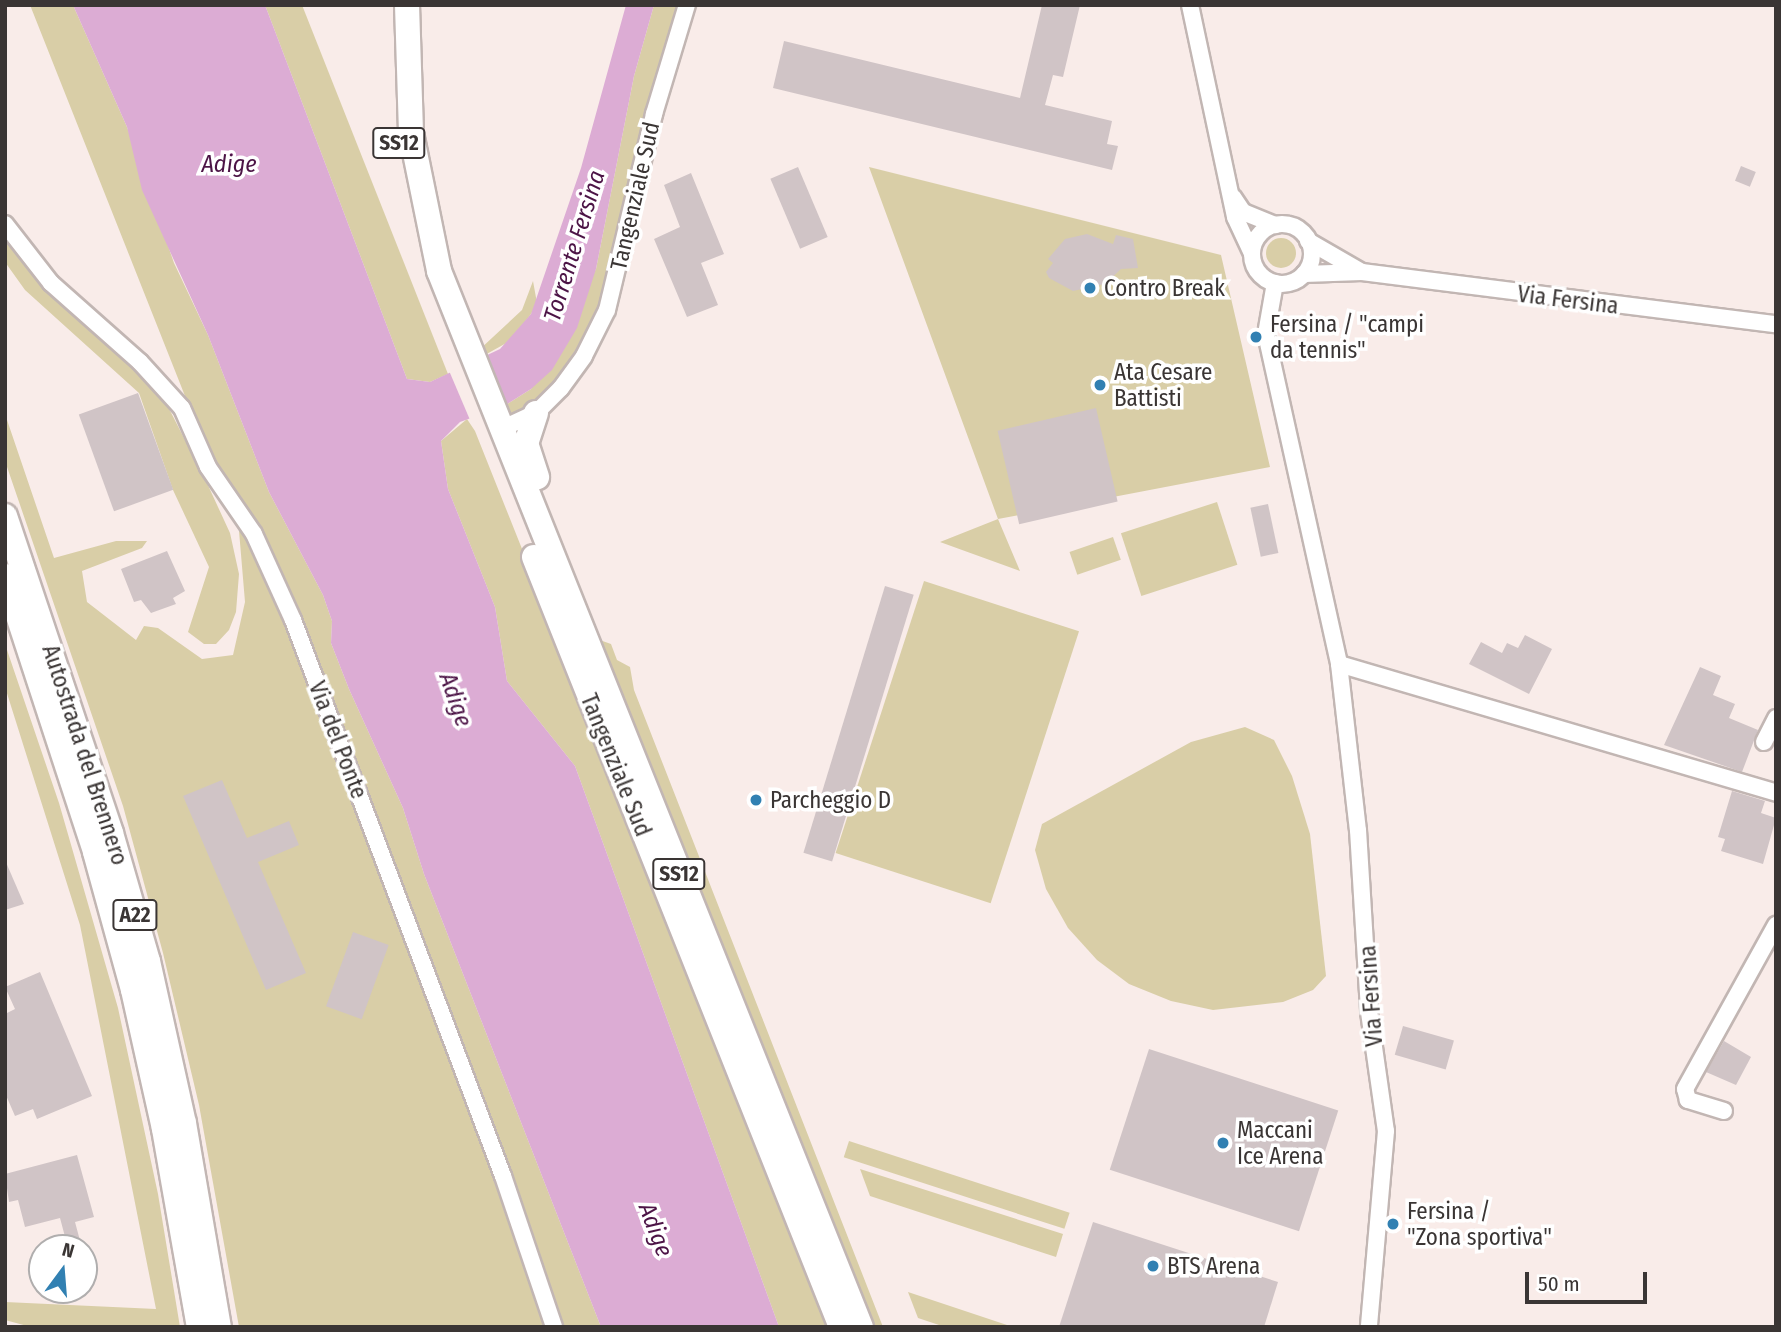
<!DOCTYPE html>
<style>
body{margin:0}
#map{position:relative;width:1781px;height:1332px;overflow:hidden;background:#f9ece9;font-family:"Fira Sans Condensed",sans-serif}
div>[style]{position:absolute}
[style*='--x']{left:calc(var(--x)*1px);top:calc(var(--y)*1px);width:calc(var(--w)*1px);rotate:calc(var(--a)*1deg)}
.green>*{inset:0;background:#d9cea7;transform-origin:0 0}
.round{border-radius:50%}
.water>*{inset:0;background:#dcacd4}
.pier>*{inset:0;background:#f9ece9;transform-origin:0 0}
.building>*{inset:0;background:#d0c4c6;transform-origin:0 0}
.roads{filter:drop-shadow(2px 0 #c2b6b3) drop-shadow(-2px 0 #c2b6b3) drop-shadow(0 2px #c2b6b3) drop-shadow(0 -2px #c2b6b3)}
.minor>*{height:16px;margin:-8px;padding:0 8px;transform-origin:8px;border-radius:8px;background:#fff}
.minor>.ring{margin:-8px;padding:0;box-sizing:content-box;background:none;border:16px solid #fff;border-radius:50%}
.highway>*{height:24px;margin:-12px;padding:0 12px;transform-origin:12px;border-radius:12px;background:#fff}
.dots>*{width:19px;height:19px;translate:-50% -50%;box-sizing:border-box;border:4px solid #fff;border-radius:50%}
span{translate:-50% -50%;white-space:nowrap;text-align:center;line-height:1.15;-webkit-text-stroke:7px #fff;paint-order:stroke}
.shield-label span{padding:2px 5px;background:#fff;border:2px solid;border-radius:5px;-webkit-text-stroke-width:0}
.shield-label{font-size:21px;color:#3a3534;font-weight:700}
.street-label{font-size:23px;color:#3a3534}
.poi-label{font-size:23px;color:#3a3534}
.left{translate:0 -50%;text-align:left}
.water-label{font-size:24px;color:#4c1446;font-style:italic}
.frame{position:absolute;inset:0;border:7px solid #3a3534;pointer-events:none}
.north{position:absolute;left:28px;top:1234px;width:70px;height:70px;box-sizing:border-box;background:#fff;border:2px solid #b0aeae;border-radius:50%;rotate:16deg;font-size:19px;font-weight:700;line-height:28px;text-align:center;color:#3a3534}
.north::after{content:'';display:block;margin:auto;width:24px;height:32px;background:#3180b2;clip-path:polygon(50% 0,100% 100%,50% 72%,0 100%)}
.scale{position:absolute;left:1525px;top:1272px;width:122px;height:32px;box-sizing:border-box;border:4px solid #3a3534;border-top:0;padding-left:9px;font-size:21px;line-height:24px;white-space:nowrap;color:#3a3534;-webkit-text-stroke:5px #fff;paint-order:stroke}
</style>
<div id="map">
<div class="green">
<i style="clip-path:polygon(30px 5px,73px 5px,127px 127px,174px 263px,208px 335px,269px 492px,323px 595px,332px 621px,331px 643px,349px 689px,403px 808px,424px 874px,601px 1327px,559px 1327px,438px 979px,310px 645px,261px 530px,208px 454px)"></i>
<i style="clip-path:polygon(265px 5px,302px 5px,448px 374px,430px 382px,407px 379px)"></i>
<i style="clip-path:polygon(654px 5px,683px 5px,612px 273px,588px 330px,558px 379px,538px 399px,507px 418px,504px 406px,531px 389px,596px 269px,634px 76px)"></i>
<i style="clip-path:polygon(869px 167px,1221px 255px,1270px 467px,998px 519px,1020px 571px,940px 542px,998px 519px)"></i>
<i style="clip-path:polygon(5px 233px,161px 393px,206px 481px,230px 533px,239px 574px,236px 612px,229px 630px,216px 644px,204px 644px,188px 632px,209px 567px,173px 490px,139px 393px,25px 290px,5px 262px)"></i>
<i class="round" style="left:1266px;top:238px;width:30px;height:30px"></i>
<i style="clip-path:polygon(533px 281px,537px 303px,531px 314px,510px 341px,483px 356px,479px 350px,522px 310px)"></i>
<i style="clip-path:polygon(5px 414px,54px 558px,116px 541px,147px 541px,142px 548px,82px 571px,87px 602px,136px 640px,144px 626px,158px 628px,202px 659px,233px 655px,245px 602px,238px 519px,291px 621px,528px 1265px,545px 1327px,239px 1327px,199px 1105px,163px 953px,123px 806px,5px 461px)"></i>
<i style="clip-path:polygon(467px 419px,475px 431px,832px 1327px,779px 1327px,575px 766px,507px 681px,495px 607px,448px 489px,441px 441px)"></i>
<i style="left:1217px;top:502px;width:66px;height:101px;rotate:72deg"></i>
<i style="left:1113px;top:537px;width:24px;height:46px;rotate:71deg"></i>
<i style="left:924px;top:581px;width:163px;height:286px;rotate:18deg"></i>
<i style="clip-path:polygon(594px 638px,611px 644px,617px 660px,630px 667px,634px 690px,883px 1327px,870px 1327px)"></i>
<i style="clip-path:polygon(5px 644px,59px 803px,118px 1008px,158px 1194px,180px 1327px,31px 1327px,5px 1320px,5px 1302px,156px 1309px,80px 925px,5px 687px)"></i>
<i style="clip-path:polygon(1245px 727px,1274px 740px,1292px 776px,1310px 834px,1326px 976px,1313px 990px,1283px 1002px,1213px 1010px,1171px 1001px,1129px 984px,1097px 960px,1068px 928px,1046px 889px,1035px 850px,1042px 824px,1191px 742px)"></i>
<i style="left:849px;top:1141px;width:232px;height:17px;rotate:18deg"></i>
<i style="clip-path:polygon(860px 1169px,1063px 1234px,1056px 1257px,870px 1196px)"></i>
<i style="clip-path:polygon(908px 1292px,1013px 1327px,945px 1327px,918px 1318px)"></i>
</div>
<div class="water">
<i style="clip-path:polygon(73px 5px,265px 5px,407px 379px,430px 382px,500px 349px,531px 314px,581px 168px,626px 5px,654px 5px,634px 76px,596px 269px,577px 328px,552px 370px,531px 389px,504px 406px,460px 422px,441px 441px,448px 489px,495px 607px,507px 681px,575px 766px,779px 1327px,601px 1327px,424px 874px,403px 808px,349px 689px,331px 643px,332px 621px,323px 595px,269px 492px,208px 335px,142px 190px,127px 127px)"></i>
</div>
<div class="pier">
<i style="left:480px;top:354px;width:61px;height:35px;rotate:67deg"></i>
</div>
<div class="building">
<i style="clip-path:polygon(1042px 5px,1080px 5px,1063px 77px,1053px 75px,1045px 105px,1112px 121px,1107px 144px,1118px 146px,1112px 170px,773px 88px,784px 41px,1020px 98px)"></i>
<i style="left:1741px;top:166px;width:16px;height:16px;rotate:22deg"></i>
<i style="left:798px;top:167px;width:76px;height:30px;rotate:67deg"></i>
<i style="clip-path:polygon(691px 173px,724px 254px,701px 263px,718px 305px,687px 317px,654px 239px,680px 227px,664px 185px)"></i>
<i style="clip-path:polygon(1087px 234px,1113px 244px,1116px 235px,1133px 239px,1138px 268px,1121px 269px,1105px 284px,1073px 291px,1049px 278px,1046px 272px,1053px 263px,1048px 259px,1065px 239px)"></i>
<i style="left:138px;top:393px;width:103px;height:63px;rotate:70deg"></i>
<i style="left:1096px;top:408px;width:96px;height:101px;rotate:77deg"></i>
<i style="left:1268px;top:504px;width:50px;height:18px;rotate:78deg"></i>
<i style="clip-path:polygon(167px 551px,185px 591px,173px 598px,176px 604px,151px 613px,141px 600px,134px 602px,121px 569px)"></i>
<i style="left:885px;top:586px;width:30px;height:279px;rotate:17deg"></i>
<i style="clip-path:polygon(1525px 635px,1552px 649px,1529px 694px,1469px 664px,1481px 642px,1502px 653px,1507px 643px,1518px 648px)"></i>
<i style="clip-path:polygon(1700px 667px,1721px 676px,1713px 695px,1735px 704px,1729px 718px,1758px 730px,1742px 772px,1664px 745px)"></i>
<i style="clip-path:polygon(222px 780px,247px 838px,289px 821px,299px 845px,258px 862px,306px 973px,266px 990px,183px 796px)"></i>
<i style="clip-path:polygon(1732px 791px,1765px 801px,1761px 813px,1776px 818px,1763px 864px,1721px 851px,1725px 839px,1718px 837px)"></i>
<i style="clip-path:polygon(5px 860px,24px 904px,5px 910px)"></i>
<i style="left:353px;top:932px;width:38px;height:79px;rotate:20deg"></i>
<i style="clip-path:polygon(40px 972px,92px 1096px,37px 1119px,33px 1109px,15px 1116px,5px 1093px,5px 1014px,15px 1009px,5px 987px)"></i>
<i style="left:1403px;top:1026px;width:53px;height:30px;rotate:16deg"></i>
<i style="clip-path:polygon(1724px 1041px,1751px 1057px,1736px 1085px,1706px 1072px)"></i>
<i style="left:1149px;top:1049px;width:199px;height:127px;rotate:18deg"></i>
<i style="clip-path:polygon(77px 1155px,94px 1217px,75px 1222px,82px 1248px,68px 1248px,60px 1218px,25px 1227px,18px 1200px,9px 1202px,5px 1174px)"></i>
<i style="clip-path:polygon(1093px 1222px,1278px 1282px,1264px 1327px,1059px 1327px)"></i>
</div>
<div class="roads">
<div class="minor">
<i style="--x:1190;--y:5;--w:217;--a:78"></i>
<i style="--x:1235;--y:217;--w:40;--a:65"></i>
<i style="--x:1233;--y:197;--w:18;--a:56"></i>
<i style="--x:1243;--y:212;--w:35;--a:22"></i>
<i style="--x:5;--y:224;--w:75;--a:52.1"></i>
<i style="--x:51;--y:283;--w:119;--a:41.6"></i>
<i style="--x:140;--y:362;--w:62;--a:47.6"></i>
<i style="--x:182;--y:408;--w:64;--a:66.2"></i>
<i style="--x:208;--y:467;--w:81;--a:55.5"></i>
<i style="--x:254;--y:534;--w:94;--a:65.6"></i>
<i style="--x:293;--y:620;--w:594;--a:69.31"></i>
<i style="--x:503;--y:1176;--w:159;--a:71.3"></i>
<i class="ring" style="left:1252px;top:224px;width:44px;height:44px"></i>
<i style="--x:1308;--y:241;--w:60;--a:30"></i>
<i style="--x:1304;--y:274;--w:58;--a:-2"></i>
<i style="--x:1362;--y:272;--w:417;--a:7.2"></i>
<i style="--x:1275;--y:283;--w:52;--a:100"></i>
<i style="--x:1266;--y:334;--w:338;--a:77.5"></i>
<i style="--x:1339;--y:664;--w:167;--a:83.5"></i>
<i style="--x:1358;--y:830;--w:182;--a:86.5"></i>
<i style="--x:1369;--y:1012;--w:120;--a:81.9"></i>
<i style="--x:1386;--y:1131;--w:197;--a:95"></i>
<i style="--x:501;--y:429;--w:38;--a:-25"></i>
<i style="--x:536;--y:413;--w:35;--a:-45"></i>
<i style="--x:561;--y:388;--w:39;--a:-54"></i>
<i style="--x:584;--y:356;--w:51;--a:-63.4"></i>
<i style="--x:607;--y:310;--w:202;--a:-76.5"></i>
<i style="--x:654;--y:114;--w:114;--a:-73.2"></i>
<i style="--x:1339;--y:664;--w:456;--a:16.4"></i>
<i style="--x:1764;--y:742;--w:27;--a:-63"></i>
<i style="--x:1724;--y:1111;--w:38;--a:-163"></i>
<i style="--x:1688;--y:1100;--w:11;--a:-105"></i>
<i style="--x:1685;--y:1089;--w:188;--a:-61"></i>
</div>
<div class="highway">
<i style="--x:407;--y:5;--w:128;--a:88.2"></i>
<i style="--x:411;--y:133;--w:141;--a:78.5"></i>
<i style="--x:439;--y:271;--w:1137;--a:68.22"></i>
<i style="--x:536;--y:413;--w:32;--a:108"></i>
<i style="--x:526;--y:443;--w:36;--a:72"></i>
<i style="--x:5;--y:516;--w:334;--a:71.5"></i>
<i style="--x:111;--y:833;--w:133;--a:73.9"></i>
<i style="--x:148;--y:961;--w:166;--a:77.5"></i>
<i style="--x:184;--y:1123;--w:207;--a:80.3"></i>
<i style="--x:534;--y:557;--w:829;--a:68.26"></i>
<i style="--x:5;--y:576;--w:290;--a:71.9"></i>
<i style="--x:95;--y:852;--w:143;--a:74.6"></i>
<i style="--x:133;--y:990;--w:142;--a:77.4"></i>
<i style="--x:164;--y:1129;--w:201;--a:80"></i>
</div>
</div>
<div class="dots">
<i style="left:1090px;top:288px;background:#3180b2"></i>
<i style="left:1256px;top:337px;background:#3180b2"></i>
<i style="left:1100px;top:385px;background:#3180b2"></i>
<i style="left:756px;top:800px;background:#3180b2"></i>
<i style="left:1223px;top:1143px;background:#3180b2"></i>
<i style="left:1393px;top:1224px;background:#3180b2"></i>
<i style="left:1153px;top:1266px;background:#3180b2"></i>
</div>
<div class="shield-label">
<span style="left:399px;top:143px">SS12</span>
<span style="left:679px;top:874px">SS12</span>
<span style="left:135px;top:915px">A22</span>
</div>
<div class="street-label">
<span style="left:635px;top:196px;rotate:-77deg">Tangenziale Sud</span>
<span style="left:1568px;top:300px;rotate:7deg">Via Fersina</span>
<span style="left:338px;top:740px;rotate:69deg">Via del Ponte</span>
<span style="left:85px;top:755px;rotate:72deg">Autostrada del Brennero</span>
<span style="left:616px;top:765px;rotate:68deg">Tangenziale Sud</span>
<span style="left:1371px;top:996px;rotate:-94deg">Via Fersina</span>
</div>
<div class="poi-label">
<span class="left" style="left:1104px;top:288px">Contro Break</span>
<span class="left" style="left:1270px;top:337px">Fersina / "campi<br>da tennis"</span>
<span class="left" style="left:1114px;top:385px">Ata Cesare<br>Battisti</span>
<span class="left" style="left:770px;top:800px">Parcheggio D</span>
<span class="left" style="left:1237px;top:1143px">Maccani<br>Ice Arena</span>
<span class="left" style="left:1407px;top:1224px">Fersina /<br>"Zona sportiva"</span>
<span class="left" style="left:1167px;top:1266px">BTS Arena</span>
</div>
<div class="water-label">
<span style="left:229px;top:165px">Adige</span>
<span style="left:575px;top:246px;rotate:-73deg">Torrente Fersina</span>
<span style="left:455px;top:700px;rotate:71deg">Adige</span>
<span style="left:655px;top:1230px;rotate:69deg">Adige</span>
</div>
<div class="frame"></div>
<div class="north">N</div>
<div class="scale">50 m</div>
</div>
